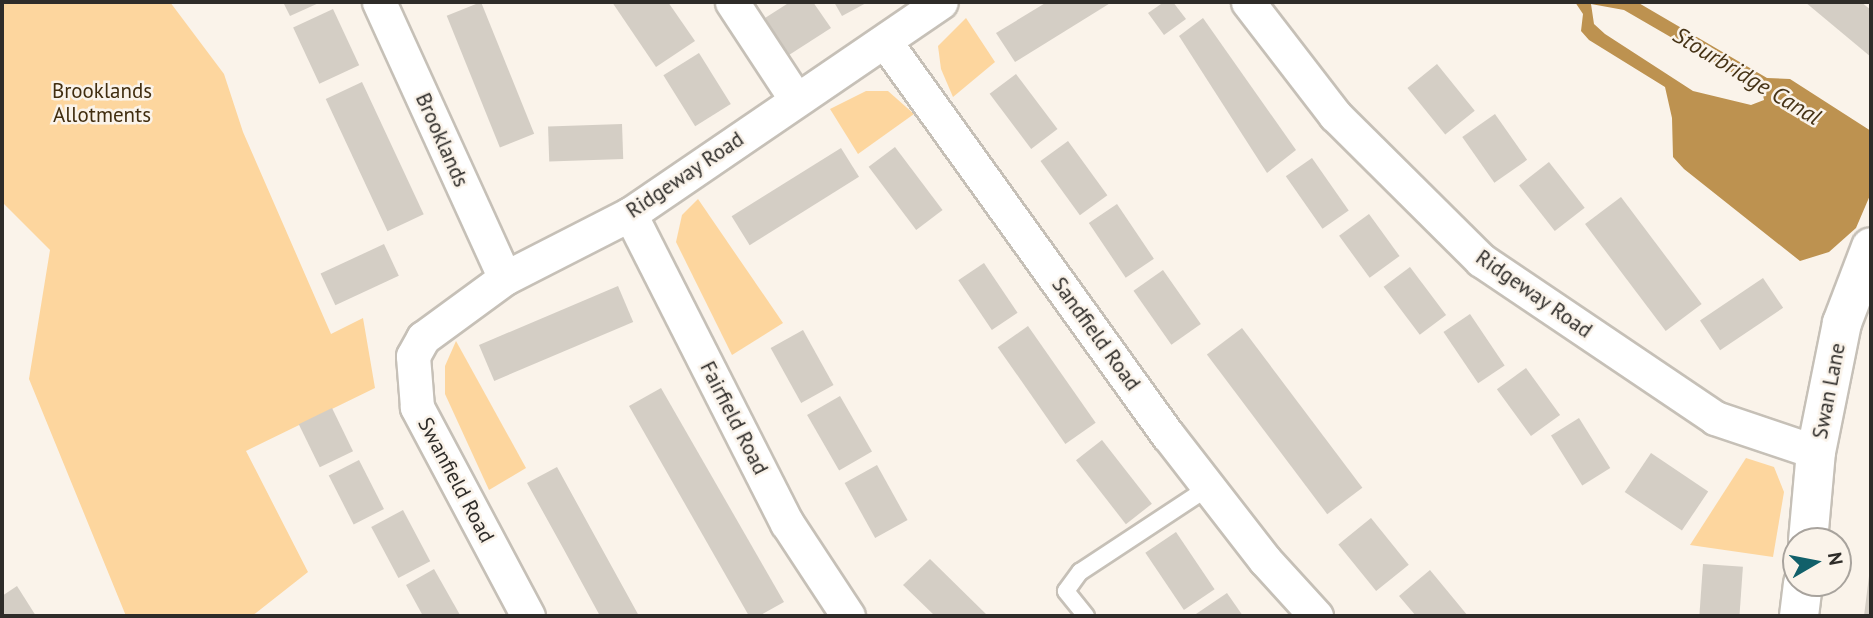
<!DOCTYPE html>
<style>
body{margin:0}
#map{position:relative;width:1873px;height:618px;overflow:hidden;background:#faf3ea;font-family:"PT Sans",sans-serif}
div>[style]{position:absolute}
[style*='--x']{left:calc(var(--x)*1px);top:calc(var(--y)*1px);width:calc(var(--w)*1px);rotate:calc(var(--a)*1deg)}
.green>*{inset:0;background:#fdd69e}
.water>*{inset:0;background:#bd9250}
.building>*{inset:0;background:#d4cec5;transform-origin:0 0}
.roads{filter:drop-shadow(2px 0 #c6c0b7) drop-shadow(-2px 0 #c6c0b7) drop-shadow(0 2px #c6c0b7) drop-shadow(0 -2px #c6c0b7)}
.lane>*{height:16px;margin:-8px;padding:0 8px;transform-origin:8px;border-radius:8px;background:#fff}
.street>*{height:33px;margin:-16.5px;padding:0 16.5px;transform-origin:16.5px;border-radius:16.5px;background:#fff}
.secondary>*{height:38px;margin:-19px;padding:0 19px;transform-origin:19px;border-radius:19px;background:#fff}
span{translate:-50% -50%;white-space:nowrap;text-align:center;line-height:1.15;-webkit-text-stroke:5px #faf3ea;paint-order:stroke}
.park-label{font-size:21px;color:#402d0f}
.street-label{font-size:21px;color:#2e2c29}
.water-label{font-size:23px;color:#463316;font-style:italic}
.frame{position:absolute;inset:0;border:4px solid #2e2c29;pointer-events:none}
.north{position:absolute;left:1782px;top:527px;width:70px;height:70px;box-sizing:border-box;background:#faf3ea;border:2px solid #a8a39d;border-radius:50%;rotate:80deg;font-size:19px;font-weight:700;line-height:28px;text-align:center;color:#2e2c29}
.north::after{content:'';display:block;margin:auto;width:24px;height:32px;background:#11606a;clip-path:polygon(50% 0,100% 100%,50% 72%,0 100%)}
</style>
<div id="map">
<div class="green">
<i style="clip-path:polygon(2px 2px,170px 2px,224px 74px,243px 132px,331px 334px,363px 318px,375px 388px,246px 451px,308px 572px,252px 616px,126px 616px,29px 379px,50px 250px,2px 202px)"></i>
<i style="clip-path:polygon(966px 18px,995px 62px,953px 97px,941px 69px,938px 46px)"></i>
<i style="clip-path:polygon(866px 91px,888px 91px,914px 114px,858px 154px,830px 109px)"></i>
<i style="clip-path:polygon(698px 199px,783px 323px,732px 355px,676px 242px,682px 215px)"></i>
<i style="clip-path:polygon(456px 341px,526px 468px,489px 490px,445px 394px,445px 366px)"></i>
<i style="clip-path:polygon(1746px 458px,1774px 467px,1784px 492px,1773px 557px,1690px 545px)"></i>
</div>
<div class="water">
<i style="clip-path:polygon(evenodd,1575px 2px,1637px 2px,1767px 78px,1790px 79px,1871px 131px,1871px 193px,1856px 228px,1829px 252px,1800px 261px,1684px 169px,1673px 157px,1672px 118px,1665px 87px,1589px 40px,1581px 31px,1583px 14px,1575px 2px,1591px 4px,1624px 10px,1762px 90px,1764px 100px,1751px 105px,1693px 91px,1605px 34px,1594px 24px,1591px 4px)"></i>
</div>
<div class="building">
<i style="clip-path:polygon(283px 2px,321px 2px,290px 16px)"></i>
<i style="left:481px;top:2px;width:142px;height:37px;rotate:68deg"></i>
<i style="clip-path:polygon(612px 2px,668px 2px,695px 41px,656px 67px)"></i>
<i style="clip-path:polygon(790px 2px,813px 2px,831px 28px,789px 55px,765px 18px)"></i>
<i style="clip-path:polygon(834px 2px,868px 2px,842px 16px)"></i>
<i style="clip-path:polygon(1047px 2px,1112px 2px,1015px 62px,996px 33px)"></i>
<i style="clip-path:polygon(1164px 2px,1173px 2px,1186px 19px,1164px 35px,1148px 13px)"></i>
<i style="clip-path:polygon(1805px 2px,1861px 2px,1871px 10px,1871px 57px)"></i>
<i style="left:333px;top:9px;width:62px;height:44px;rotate:65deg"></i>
<i style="clip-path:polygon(1203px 18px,1296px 150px,1267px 173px,1179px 36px)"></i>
<i style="left:699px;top:53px;width:60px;height:42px;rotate:58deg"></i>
<i style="left:1437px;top:64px;width:60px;height:38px;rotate:51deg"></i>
<i style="left:1016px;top:74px;width:69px;height:33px;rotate:53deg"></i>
<i style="left:362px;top:82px;width:146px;height:40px;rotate:65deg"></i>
<i style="left:1495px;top:114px;width:56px;height:40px;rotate:55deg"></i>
<i style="left:622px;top:124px;width:35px;height:74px;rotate:88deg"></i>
<i style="left:1068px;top:141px;width:67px;height:34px;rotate:54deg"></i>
<i style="left:895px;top:147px;width:79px;height:33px;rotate:53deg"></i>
<i style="left:841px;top:148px;width:34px;height:129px;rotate:58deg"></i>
<i style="left:1312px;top:158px;width:64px;height:32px;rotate:55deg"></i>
<i style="left:1549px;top:162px;width:58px;height:38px;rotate:52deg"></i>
<i style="left:1621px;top:197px;width:134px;height:45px;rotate:53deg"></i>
<i style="left:1117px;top:204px;width:66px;height:34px;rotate:56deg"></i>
<i style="left:1369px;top:214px;width:52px;height:37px;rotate:54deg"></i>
<i style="left:384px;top:244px;width:35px;height:70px;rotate:65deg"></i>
<i style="left:984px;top:263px;width:60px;height:31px;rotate:56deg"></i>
<i style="left:1410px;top:267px;width:60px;height:33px;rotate:53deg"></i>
<i style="left:1163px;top:270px;width:66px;height:36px;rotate:55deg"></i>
<i style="left:1763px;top:278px;width:36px;height:76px;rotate:56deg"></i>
<i style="left:618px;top:286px;width:39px;height:151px;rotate:67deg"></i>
<i style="left:1470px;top:314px;width:62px;height:32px;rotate:56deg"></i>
<i style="left:1028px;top:326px;width:118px;height:37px;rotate:55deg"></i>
<i style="left:1242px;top:328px;width:200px;height:44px;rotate:53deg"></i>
<i style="left:803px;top:330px;width:63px;height:37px;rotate:61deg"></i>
<i style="left:1526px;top:368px;width:58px;height:36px;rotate:54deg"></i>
<i style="clip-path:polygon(661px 388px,784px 602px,759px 616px,749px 616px,629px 406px)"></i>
<i style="left:840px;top:396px;width:64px;height:38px;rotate:60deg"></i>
<i style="left:332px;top:408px;width:48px;height:37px;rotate:64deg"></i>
<i style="left:1579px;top:418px;width:59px;height:33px;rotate:58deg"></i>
<i style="left:1102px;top:440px;width:81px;height:33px;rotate:52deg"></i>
<i style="left:1651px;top:453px;width:69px;height:47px;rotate:34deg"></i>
<i style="left:359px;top:460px;width:55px;height:34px;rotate:63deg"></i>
<i style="left:877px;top:465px;width:63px;height:37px;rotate:61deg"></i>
<i style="clip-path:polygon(557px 467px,596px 538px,639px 616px,600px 616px,563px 548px,527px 483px)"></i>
<i style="left:403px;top:510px;width:58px;height:36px;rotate:62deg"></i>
<i style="left:1371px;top:518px;width:60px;height:42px;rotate:51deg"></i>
<i style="left:1176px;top:532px;width:69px;height:37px;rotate:56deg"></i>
<i style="clip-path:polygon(930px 559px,988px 616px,935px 616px,903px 585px)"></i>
<i style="left:1703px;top:564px;width:40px;height:52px;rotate:4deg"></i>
<i style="clip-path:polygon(1870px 568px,1871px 616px,1864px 616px)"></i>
<i style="clip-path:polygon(434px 569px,460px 615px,457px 616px,423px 616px,406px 585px)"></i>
<i style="clip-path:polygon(1430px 570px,1468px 616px,1416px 616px,1399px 596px)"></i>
<i style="clip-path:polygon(17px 586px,36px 616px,2px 616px,2px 596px)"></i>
<i style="clip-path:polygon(1227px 593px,1243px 616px,1193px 616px)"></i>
</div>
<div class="roads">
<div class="lane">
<i style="--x:1086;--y:616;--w:32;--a:-129"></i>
<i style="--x:1066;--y:591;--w:24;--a:-54"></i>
<i style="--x:1080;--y:572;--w:154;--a:-33.4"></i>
</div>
<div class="street">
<i style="--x:379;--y:2;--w:303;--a:65.5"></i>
<i style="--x:732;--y:2;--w:115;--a:56.7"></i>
<i style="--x:1248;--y:2;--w:143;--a:52.4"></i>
<i style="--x:1335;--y:115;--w:206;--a:44.8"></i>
<i style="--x:1481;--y:260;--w:282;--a:34"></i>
<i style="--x:1715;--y:418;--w:107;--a:18.6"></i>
<i style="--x:886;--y:43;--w:483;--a:54.3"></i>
<i style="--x:1168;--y:435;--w:158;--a:52.2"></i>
<i style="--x:1265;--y:560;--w:76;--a:47.7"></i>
<i style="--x:630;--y:214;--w:347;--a:63.1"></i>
<i style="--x:787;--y:523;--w:111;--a:56.7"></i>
<i style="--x:528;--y:616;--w:237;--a:-118"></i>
<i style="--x:417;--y:407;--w:51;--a:-94.5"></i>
<i style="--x:413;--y:356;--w:21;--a:-61"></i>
<i style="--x:423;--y:338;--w:102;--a:-36.2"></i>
<i style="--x:505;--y:278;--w:140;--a:-27.1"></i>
<i style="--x:630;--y:214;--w:376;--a:-34.3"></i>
</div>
<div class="secondary">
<i style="--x:1808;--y:541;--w:89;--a:-84.9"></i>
<i style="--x:1816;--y:452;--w:132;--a:-78.6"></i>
<i style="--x:1842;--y:323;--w:81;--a:-69.1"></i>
<i style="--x:1799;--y:616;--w:33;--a:-83"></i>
</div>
</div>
<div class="park-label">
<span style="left:102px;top:103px">Brooklands<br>Allotments</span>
</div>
<div class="street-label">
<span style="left:442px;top:140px;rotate:66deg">Brooklands</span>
<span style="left:685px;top:175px;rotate:-34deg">Ridgeway Road</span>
<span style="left:1534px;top:294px;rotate:35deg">Ridgeway Road</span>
<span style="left:1096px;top:334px;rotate:54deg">Sandfield Road</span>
<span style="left:1829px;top:391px;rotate:-79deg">Swan Lane</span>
<span style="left:734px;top:418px;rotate:63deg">Fairfield Road</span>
<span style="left:456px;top:480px;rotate:62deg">Swanfield Road</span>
</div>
<div class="water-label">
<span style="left:1747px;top:76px;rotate:31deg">Stourbridge Canal</span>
</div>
<div class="frame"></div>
<div class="north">N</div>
</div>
